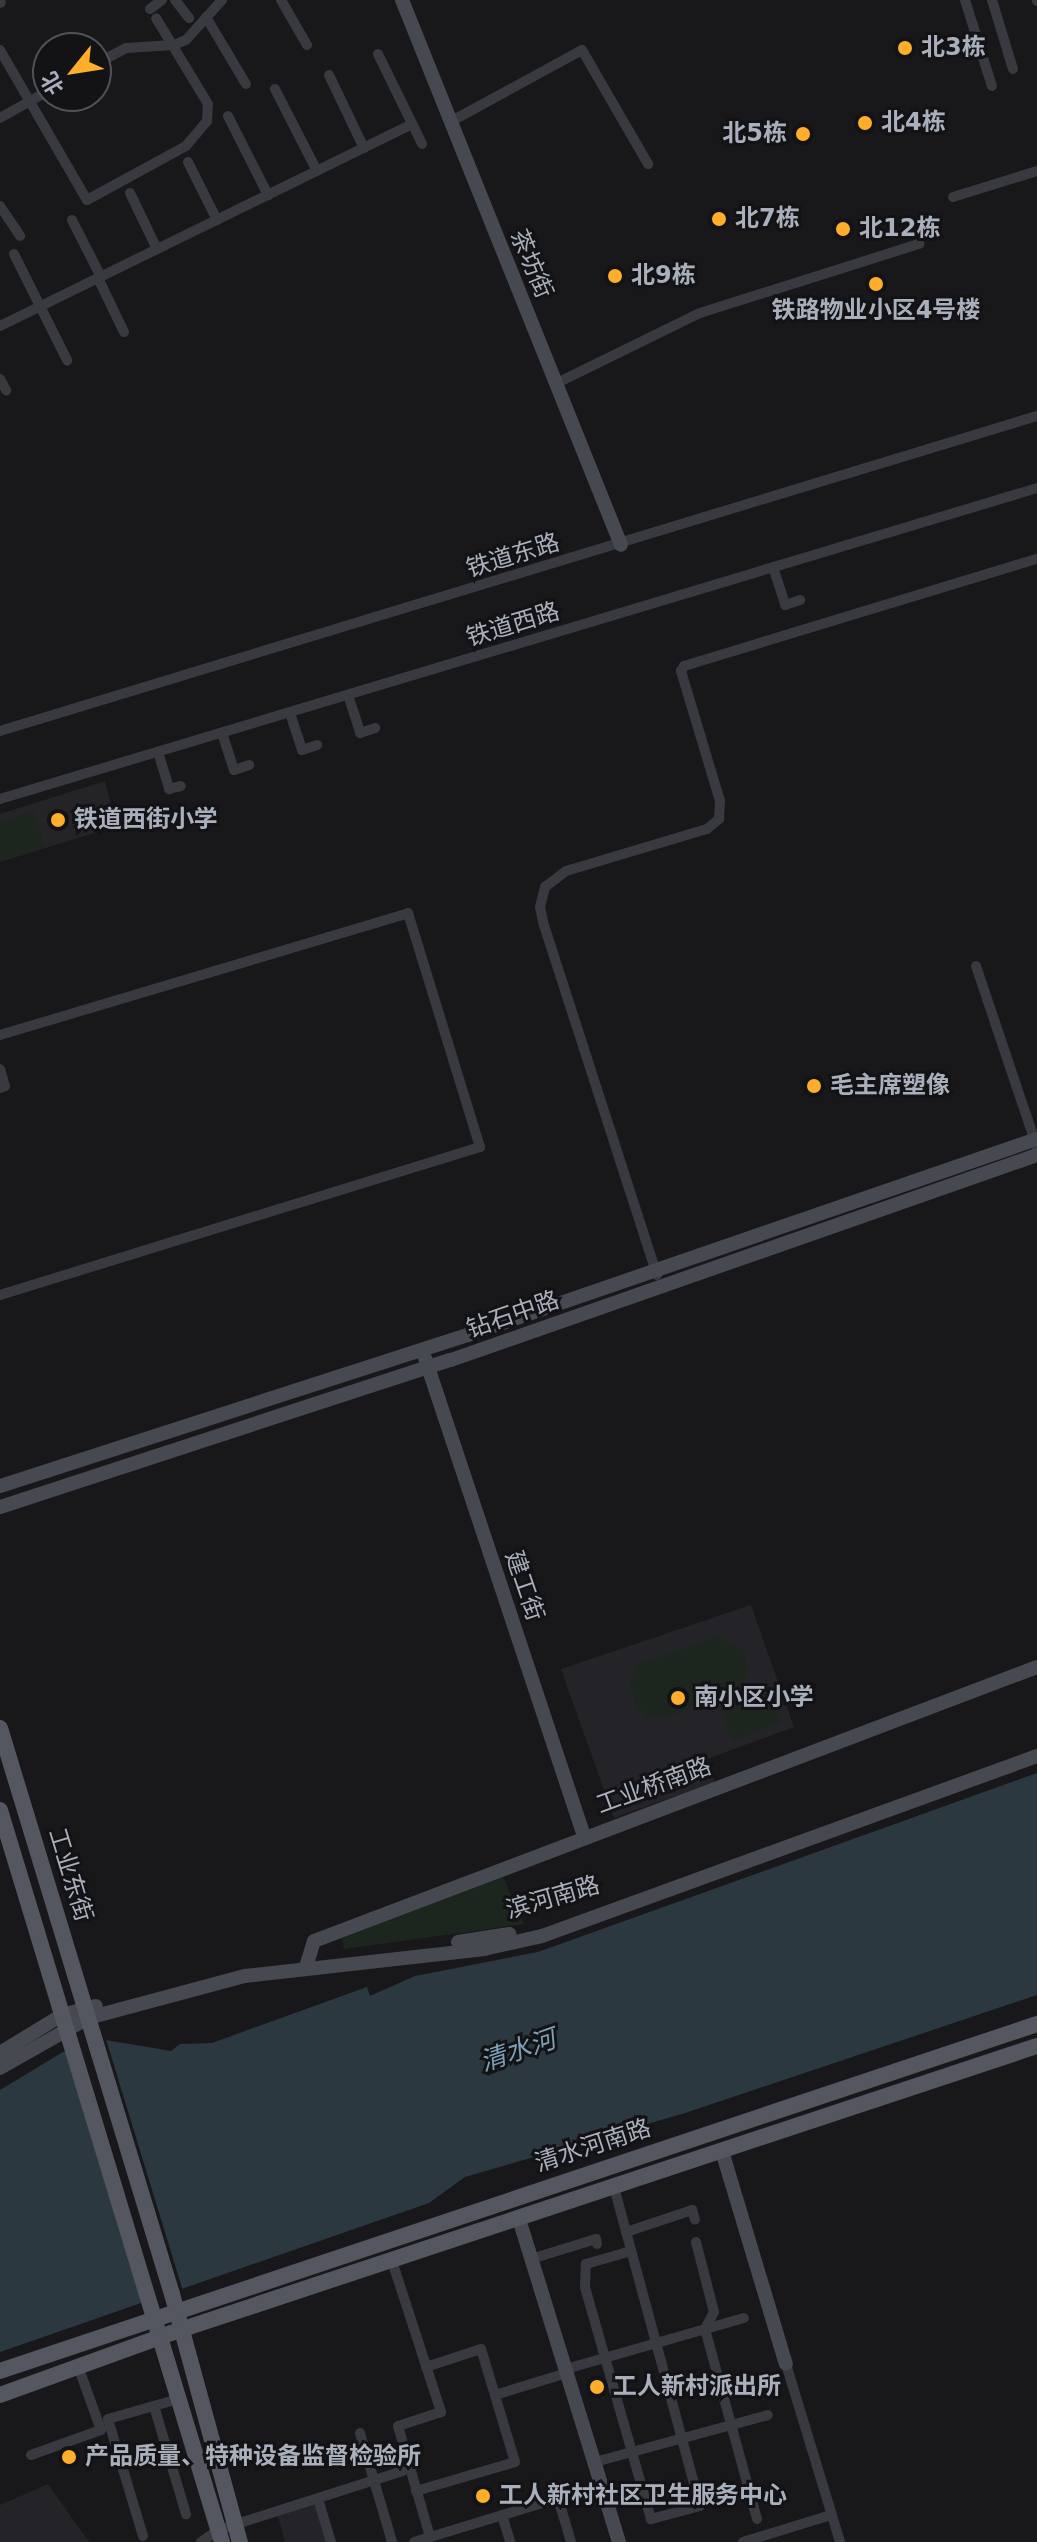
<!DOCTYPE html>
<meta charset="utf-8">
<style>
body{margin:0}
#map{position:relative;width:1037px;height:2542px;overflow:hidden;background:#18181b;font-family:"DejaVu Sans","Noto Sans SC",sans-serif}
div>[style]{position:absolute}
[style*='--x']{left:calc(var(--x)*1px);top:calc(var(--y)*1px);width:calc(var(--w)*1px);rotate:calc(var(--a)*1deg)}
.built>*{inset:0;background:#242428}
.green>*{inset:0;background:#1d261e;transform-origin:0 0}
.water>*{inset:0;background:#2c3840}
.pier>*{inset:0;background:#18181b;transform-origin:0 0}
.street>*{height:10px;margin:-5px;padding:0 5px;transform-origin:5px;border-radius:5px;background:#393a40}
.secondary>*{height:14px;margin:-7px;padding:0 7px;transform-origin:7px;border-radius:7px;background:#464950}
.primary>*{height:16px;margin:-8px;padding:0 8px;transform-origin:8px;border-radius:8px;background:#54575f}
.dots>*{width:22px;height:22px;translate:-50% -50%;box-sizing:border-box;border:4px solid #131316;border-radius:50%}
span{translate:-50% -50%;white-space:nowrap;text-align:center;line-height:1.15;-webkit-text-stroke:6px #131316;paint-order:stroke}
.poi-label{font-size:24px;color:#a9b0bb;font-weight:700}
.left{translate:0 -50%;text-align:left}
.right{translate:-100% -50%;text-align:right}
.street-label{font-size:24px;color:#a9b0bb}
.water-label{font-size:26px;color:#7da0b9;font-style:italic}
.north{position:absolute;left:32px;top:32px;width:80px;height:80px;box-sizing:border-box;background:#131316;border:2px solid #4f5258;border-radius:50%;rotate:240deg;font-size:22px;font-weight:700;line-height:32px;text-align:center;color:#a9b0bb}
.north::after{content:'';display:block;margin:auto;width:28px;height:36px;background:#ffae2c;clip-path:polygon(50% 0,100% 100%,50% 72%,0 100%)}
</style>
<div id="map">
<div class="built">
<i style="clip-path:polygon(105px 781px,117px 826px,0 862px,0 814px)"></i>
<i style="clip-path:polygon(751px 1605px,794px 1727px,707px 1759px,715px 1782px,614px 1818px,561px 1669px)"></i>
<i style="clip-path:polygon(48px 2484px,89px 2542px,0 2542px,0 2505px)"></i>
<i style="clip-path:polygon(314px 2502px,326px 2542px,285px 2542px,277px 2513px)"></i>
</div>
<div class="green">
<i style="clip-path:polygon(34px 811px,45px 847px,0 861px,0 823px)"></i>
<i style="clip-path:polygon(717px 1636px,745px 1652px,748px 1675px,742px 1686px,665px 1718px,647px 1716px,635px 1704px,630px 1681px,637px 1665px)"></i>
<i style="left:770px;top:1693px;width:31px;height:52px;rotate:69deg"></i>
<i style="clip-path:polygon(503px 1877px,524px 1924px,344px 1949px,342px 1938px)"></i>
</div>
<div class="water">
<i style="clip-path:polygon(1037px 1773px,1037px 1995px,685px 2113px,465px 2177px,429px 2203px,0 2352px,0 2090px,63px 2052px,105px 2040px,171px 2051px,180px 2044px,212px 2043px,367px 1987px,370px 1996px,415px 1976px,538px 1952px)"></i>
</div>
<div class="pier">
<i style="left:105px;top:2036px;width:267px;height:41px;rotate:73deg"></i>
</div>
<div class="street">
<i style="--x:175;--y:0;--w:23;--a:52"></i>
<i style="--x:281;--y:0;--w:52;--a:60"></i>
<i style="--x:965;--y:0;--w:90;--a:72.6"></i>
<i style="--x:992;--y:0;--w:72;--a:73.1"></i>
<i style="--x:1037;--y:0;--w:1;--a:90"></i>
<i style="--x:0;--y:2;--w:1;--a:45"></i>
<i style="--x:150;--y:9;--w:15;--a:-37"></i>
<i style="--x:206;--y:17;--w:78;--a:59.2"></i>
<i style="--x:0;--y:50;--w:173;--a:59.9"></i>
<i style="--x:87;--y:200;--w:113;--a:-28.6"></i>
<i style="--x:186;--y:146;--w:33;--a:-50"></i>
<i style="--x:207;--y:121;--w:17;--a:-87"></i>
<i style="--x:208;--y:104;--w:100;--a:-121.2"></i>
<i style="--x:378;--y:54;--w:100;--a:63.9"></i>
<i style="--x:96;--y:64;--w:34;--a:-28"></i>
<i style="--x:126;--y:48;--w:48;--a:-3.6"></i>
<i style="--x:174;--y:45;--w:13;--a:-23"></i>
<i style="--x:186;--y:40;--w:54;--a:-48"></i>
<i style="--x:329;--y:75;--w:81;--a:64.4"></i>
<i style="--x:275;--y:89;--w:92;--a:62.9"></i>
<i style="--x:228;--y:116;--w:89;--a:63.1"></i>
<i style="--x:0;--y:118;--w:55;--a:-29.4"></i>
<i style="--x:450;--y:122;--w:150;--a:-28.6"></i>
<i style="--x:582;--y:50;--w:132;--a:59.9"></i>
<i style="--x:188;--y:162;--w:65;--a:63.4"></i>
<i style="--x:130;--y:193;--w:62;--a:64.3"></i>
<i style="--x:953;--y:197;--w:88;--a:-17.2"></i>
<i style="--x:0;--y:206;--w:36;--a:56"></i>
<i style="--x:72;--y:220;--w:64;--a:63"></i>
<i style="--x:14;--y:254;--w:119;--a:63.4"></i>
<i style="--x:98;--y:278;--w:60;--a:64.3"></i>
<i style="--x:0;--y:326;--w:459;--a:-26.1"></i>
<i style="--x:0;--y:379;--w:13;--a:61"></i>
<i style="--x:557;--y:383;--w:159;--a:-26.1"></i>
<i style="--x:700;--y:313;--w:230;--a:-17.5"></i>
<i style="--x:773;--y:567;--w:40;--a:72"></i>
<i style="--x:785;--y:605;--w:16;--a:-18"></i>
<i style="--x:348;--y:695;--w:40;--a:72"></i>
<i style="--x:360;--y:733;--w:16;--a:-18"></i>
<i style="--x:290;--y:713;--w:39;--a:72"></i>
<i style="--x:302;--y:750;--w:16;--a:-18"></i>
<i style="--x:0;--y:731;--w:1084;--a:-16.9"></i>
<i style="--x:222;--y:733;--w:39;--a:72"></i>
<i style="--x:234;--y:770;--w:16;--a:-18"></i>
<i style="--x:158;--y:752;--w:39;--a:73"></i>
<i style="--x:169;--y:789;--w:12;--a:-14"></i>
<i style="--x:0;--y:799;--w:1083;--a:-16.69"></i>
<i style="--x:976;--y:966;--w:191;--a:71.4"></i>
<i style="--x:0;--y:1035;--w:426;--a:-16.6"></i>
<i style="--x:408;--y:913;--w:245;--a:72.9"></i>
<i style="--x:480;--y:1147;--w:502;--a:162.86"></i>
<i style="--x:0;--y:1069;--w:18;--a:74"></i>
<i style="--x:5;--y:1086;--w:5;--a:158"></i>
<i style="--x:657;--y:1275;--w:372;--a:-107.9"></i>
<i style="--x:543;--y:921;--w:14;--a:-102"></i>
<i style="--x:540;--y:907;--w:21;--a:-76"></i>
<i style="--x:545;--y:887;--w:26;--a:-37"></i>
<i style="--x:566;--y:871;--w:147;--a:-16.6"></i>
<i style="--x:707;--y:829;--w:16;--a:-40"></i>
<i style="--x:719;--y:819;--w:18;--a:-87"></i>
<i style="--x:720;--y:801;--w:136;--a:-106.7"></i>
<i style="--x:681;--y:671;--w:6;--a:-59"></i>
<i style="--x:684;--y:666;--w:369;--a:-16.9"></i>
<i style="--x:614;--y:2187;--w:330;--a:74.9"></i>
<i style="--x:700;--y:2506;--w:51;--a:165.1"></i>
<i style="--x:651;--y:2519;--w:241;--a:-105.9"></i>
<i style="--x:585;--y:2287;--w:23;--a:-88"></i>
<i style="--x:586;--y:2264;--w:47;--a:-16.1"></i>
<i style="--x:626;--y:2232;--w:70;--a:-18.4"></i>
<i style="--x:692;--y:2210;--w:10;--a:73"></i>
<i style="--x:696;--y:2242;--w:72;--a:75.6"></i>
<i style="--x:714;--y:2312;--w:19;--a:118"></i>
<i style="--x:705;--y:2329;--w:197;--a:74.7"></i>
<i style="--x:531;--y:2259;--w:68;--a:-17.1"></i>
<i style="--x:596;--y:2239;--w:5;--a:79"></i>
<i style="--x:392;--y:2261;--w:159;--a:72"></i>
<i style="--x:441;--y:2412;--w:45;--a:162"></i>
<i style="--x:398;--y:2426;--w:116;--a:73.9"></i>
<i style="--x:786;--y:2364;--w:186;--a:73.1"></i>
<i style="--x:566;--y:2369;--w:185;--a:-16"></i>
<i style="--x:495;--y:2395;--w:75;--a:-17"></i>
<i style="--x:154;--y:2406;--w:113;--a:73.5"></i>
<i style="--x:360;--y:2433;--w:114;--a:73.6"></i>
<i style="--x:31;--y:2455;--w:74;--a:-19.7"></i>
<i style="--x:101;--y:2430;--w:68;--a:-109.8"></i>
<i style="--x:595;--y:2462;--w:179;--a:-15.2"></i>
<i style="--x:416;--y:2491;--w:103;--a:-16.3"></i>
<i style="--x:515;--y:2462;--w:118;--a:-106.7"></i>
<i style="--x:481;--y:2349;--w:58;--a:161.9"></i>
<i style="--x:558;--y:2498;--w:46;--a:73.5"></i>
<i style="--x:318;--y:2499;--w:45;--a:73.2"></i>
<i style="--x:502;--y:2515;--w:28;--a:73"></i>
<i style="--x:143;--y:2536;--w:122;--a:-106.7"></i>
<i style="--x:108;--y:2419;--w:73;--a:-15.9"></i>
<i style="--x:201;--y:2542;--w:21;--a:-35"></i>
<i style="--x:218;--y:2530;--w:194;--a:-17.7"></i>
<i style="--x:414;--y:2542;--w:196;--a:-16.9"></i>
<i style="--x:743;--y:2542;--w:92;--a:-17.1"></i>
</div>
<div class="secondary">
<i style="--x:402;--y:0;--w:587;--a:68.11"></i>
<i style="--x:425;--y:1358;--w:504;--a:71.6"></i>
<i style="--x:0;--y:1486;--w:492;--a:-17.9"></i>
<i style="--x:468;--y:1335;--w:602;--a:-19.01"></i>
<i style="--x:0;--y:1507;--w:474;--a:-18.1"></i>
<i style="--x:451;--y:1360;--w:621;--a:-19.28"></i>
<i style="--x:458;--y:1942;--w:52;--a:-8.9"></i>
<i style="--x:306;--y:1967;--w:27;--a:-73"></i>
<i style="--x:314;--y:1941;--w:773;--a:-20.76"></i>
<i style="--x:0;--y:2053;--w:73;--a:-31.5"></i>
<i style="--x:62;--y:2015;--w:35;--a:-15"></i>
<i style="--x:0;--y:2068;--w:101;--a:-29.6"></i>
<i style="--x:88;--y:2018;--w:163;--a:-15"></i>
<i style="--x:245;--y:1976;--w:241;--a:-6.4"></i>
<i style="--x:484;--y:1949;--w:59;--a:-12.6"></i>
<i style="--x:542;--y:1936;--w:527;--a:-19.98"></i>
<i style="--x:722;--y:2151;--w:222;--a:73.3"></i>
<i style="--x:519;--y:2219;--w:338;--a:72.8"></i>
</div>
<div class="primary">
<i style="--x:0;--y:1728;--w:592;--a:73.1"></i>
<i style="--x:172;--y:2294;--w:257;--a:74.7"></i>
<i style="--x:0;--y:1810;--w:765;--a:73.13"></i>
<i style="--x:0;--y:2371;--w:1094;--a:-18.5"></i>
<i style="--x:0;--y:2395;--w:182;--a:-19.9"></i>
<i style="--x:171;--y:2333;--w:912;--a:-18.34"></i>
</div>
<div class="dots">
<i style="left:905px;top:48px;background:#ffae2c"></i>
<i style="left:865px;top:123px;background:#ffae2c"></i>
<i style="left:803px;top:134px;background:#ffae2c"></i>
<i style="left:719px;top:219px;background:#ffae2c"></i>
<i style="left:843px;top:229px;background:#ffae2c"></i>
<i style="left:615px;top:276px;background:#ffae2c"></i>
<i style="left:876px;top:284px;background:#ffae2c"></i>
<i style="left:58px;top:820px;background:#ffae2c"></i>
<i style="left:814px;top:1086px;background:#ffae2c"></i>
<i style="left:678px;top:1698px;background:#ffae2c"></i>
<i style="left:597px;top:2387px;background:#ffae2c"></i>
<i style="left:69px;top:2457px;background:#ffae2c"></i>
<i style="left:483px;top:2496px;background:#ffae2c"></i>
</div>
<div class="poi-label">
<span class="left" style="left:921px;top:48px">北3栋</span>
<span class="left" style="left:881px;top:123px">北4栋</span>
<span class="right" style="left:787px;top:134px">北5栋</span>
<span class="left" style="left:735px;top:219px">北7栋</span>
<span class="left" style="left:859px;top:229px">北12栋</span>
<span class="left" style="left:631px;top:276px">北9栋</span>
<span style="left:876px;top:311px">铁路物业小区4号楼</span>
<span class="left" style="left:74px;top:820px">铁道西街小学</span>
<span class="left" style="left:830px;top:1086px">毛主席塑像</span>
<span class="left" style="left:694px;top:1698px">南小区小学</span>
<span class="left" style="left:613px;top:2387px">工人新村派出所</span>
<span class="left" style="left:85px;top:2457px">产品质量、特种设备监督检验所</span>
<span class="left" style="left:499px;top:2496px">工人新村社区卫生服务中心</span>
</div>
<div class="street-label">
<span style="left:531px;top:264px;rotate:67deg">茶坊街</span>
<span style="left:513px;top:556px;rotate:-17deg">铁道东路</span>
<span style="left:513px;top:625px;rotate:-17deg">铁道西路</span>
<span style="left:513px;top:1315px;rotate:-19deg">钻石中路</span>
<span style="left:524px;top:1586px;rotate:71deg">建工街</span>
<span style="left:654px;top:1786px;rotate:-20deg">工业桥南路</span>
<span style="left:70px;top:1875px;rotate:73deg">工业东街</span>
<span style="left:553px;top:1898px;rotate:-16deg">滨河南路</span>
<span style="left:593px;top:2146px;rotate:-18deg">清水河南路</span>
</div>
<div class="water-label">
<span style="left:518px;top:2051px;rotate:-19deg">清水河</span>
</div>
<div class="north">北</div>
</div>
